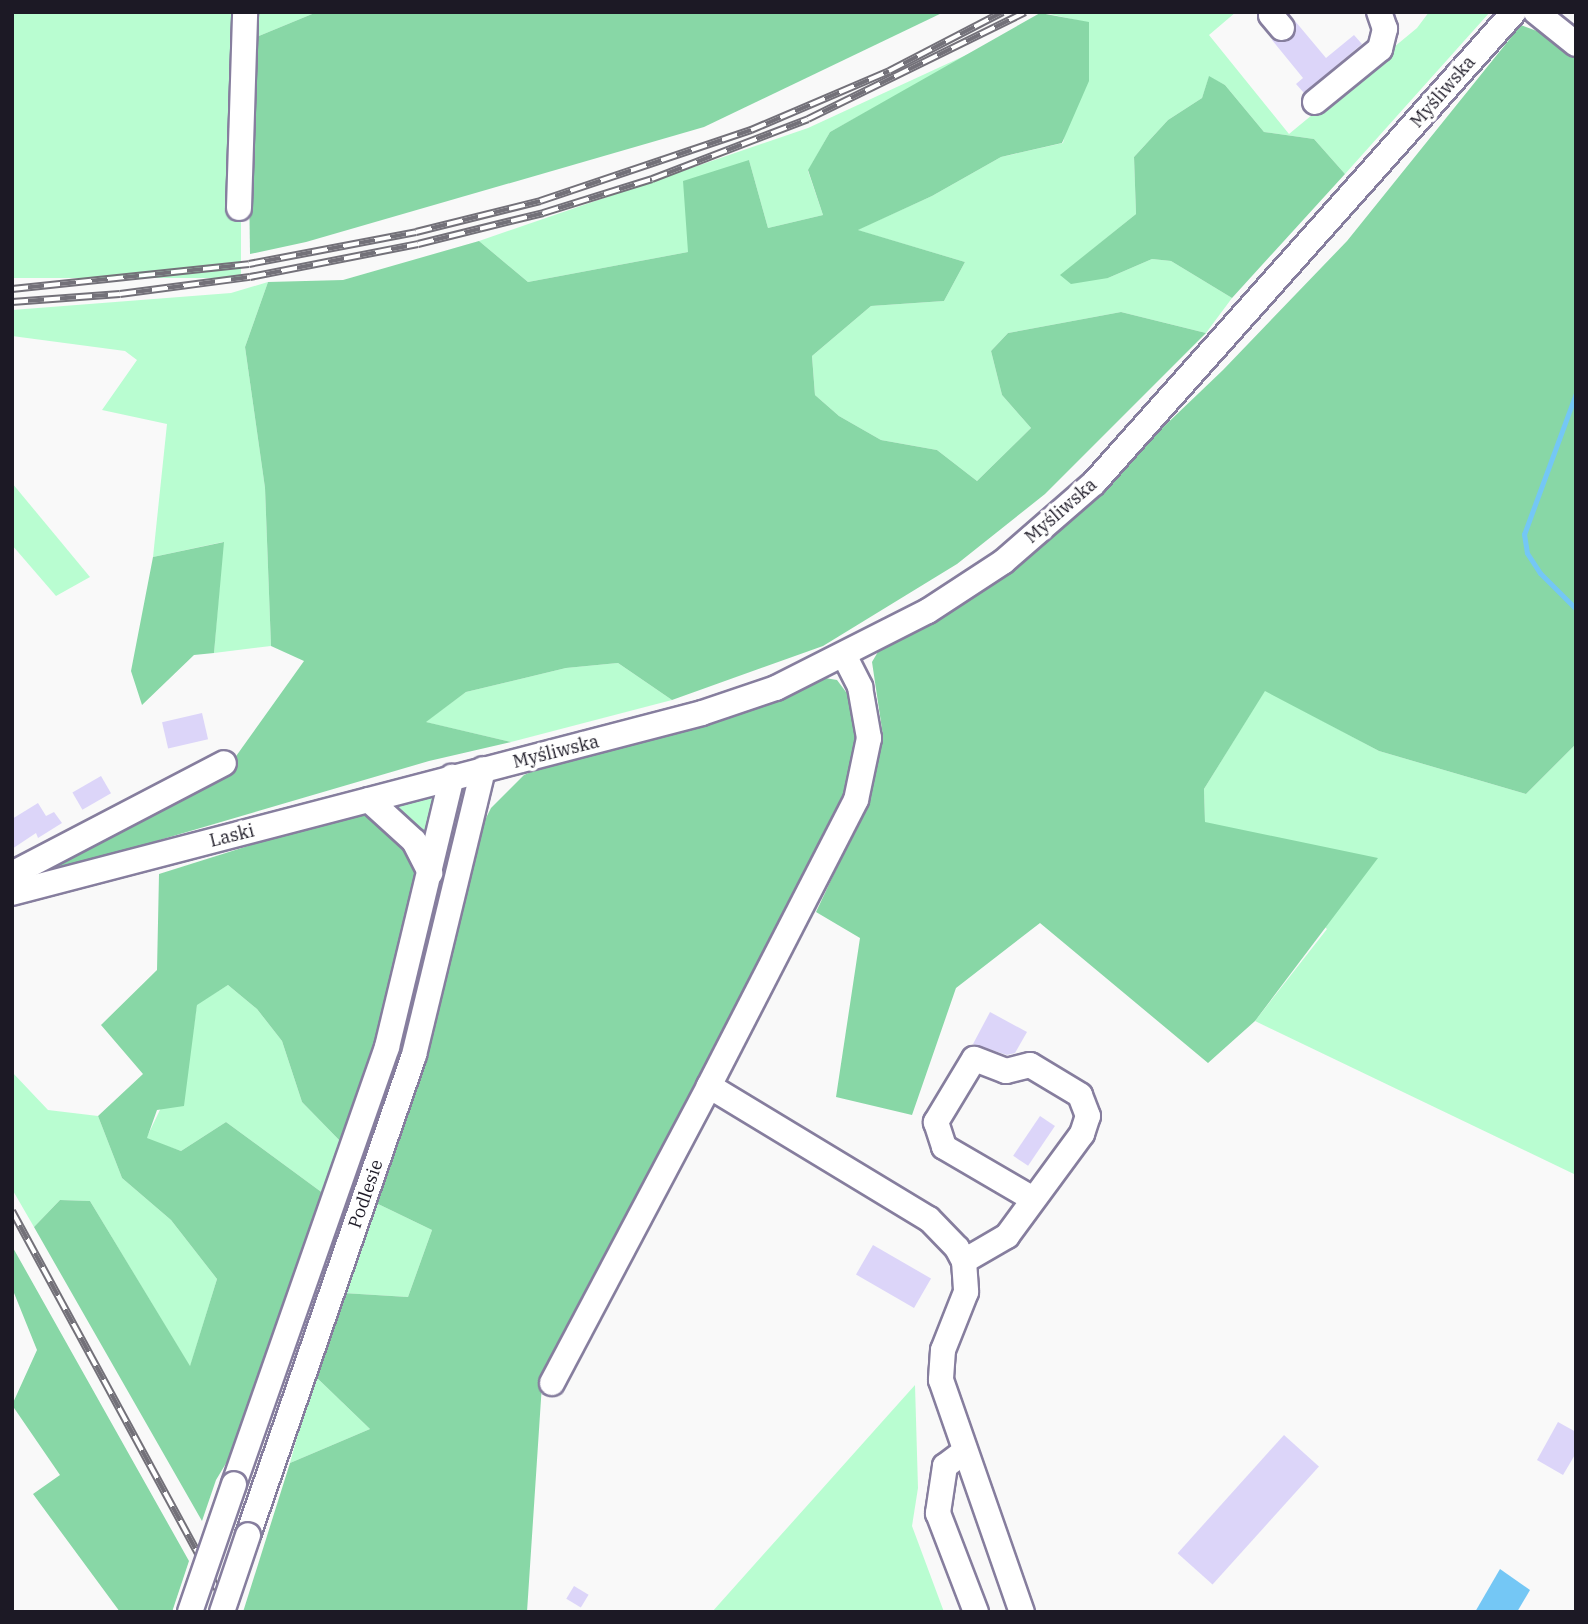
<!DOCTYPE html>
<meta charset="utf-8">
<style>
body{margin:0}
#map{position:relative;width:1588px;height:1624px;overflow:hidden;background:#f9f9f9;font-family:"IBM Plex Serif",serif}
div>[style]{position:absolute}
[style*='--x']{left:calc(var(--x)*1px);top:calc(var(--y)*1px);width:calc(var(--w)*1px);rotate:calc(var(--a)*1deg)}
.green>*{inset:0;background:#b9fdd1;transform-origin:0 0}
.forest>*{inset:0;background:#88d7a6}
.water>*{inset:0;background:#74c7f5}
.stream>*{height:5px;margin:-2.5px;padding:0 2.5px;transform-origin:2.5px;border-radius:2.5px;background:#74c7f5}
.building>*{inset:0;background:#dcd5f9;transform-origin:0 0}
.roads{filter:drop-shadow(2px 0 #867e9e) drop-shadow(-2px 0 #867e9e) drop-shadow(0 2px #867e9e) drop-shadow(0 -2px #867e9e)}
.minor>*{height:24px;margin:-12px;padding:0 12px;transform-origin:12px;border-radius:12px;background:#fff}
.rail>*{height:8px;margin-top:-4px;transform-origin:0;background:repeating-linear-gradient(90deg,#fff 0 16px,#737179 0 32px);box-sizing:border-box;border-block:2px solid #737179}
.bridges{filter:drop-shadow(2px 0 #867e9e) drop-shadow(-2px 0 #867e9e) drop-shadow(0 2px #867e9e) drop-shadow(0 -2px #867e9e)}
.minor-bridge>*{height:24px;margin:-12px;padding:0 12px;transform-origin:12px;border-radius:12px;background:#fff}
span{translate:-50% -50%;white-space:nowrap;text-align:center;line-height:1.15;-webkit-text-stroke:7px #fff;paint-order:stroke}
.street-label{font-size:18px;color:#1c1925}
.frame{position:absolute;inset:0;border:14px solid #1c1925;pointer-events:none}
</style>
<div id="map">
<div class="green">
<i style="left:12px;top:12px;width:229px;height:266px"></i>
<i style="clip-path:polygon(246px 12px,317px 12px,247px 41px)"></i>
<i style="clip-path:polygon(1041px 12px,1236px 12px,1209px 35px,1289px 134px,1417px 28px,1429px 12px,1490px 12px,1345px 174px,1314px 139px,1264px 132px,1225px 85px,1209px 77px,1202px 98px,1168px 120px,1134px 157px,1136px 214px,1061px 275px,1108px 278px,1152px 259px,1171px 261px,1232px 298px,1206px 333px,1121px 312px,1008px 333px,991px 351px,1002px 395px,1031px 428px,977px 481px,937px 450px,881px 440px,839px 416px,815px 395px,812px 356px,871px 306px,944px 301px,965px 262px,857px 230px,932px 196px,1001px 157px,1063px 143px,1089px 23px)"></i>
<i style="clip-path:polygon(990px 44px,830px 132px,808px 171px,823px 215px,768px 228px,749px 160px,688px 252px,528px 282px,479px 241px,808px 128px)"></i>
<i style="clip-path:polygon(268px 282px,245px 347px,265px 488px,271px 646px,214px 653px,223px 542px,153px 557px,167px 424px,102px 410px,137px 360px,125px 351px,12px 336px,12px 310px,231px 293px)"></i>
<i style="clip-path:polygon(12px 483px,90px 577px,56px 596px,12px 545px)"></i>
<i style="clip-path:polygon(618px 663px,672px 700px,511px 742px,425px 722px,466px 692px,566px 668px)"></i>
<i style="clip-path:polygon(1265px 690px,1379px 751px,1526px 794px,1576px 744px,1576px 1175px,1255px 1021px,1327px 929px,1205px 823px,1204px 789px)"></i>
<i style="clip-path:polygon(435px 795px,426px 833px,419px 836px,389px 805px)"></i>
<i style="clip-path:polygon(228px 985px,257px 1009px,282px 1041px,302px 1102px,342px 1143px,324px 1194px,226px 1122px,181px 1151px,146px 1139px,191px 1045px,197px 1004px)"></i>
<i style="clip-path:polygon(12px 1072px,48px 1110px,98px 1116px,122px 1178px,171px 1220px,217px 1279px,190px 1367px,90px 1201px,60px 1200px,34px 1227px,12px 1189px)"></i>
<i style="clip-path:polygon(374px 1202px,432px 1230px,408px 1297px,343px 1293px)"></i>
<i style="clip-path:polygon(314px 1375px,370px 1429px,290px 1463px)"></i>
<i style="clip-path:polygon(915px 1385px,918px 1488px,912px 1526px,944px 1612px,712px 1612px)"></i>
</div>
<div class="forest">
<i style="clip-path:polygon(317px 12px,944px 12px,704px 127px,306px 242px,250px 254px,247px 41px)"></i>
<i style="clip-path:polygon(1040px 13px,1089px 22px,1089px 81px,1062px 143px,1001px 157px,932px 196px,858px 230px,965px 262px,944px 301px,871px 306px,812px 356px,815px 395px,839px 416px,881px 440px,937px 450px,977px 481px,1031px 428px,1002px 395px,991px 351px,1008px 333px,1121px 312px,1206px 333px,1045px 494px,957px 564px,823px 646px,672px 700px,618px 663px,566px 668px,466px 692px,426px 722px,511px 742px,429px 761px,64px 868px,16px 877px,229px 766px,304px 661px,271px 646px,265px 488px,245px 347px,268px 282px,343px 280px,479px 241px,528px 282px,688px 252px,683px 181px,749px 160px,768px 228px,823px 215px,808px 170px,830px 132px)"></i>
<i style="clip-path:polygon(1521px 25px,1545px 34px,1576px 59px,1576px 744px,1526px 794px,1379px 751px,1265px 691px,1204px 789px,1205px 822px,1378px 858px,1255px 1021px,1208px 1063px,1040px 923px,956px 988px,912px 1115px,836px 1097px,860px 938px,816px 912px,868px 802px,883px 736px,872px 662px,879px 650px,909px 634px,1061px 525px,1223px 370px,1347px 241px)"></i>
<i style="clip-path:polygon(1209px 76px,1225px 85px,1264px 132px,1314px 139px,1345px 174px,1232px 298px,1171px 261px,1152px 259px,1108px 278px,1071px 284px,1060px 275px,1136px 214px,1134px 157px,1168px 120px,1202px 98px)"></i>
<i style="clip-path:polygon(224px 542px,214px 653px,194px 655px,142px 705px,131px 671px,153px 557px)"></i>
<i style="clip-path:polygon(825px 678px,837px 680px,849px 696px,860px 737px,848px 794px,542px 1384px,527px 1612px,243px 1612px,290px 1463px,370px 1429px,314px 1375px,343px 1293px,408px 1297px,432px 1230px,374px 1202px,480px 830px,491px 808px,524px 775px,562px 759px,701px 725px)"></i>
<i style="clip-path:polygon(350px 814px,369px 815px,395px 829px,419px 874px,405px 950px,342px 1143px,302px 1102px,282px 1041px,257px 1009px,228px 985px,197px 1005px,184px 1106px,157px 1110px,147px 1138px,181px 1151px,226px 1122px,324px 1194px,240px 1440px,216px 1480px,202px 1521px,34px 1227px,60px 1200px,90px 1201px,190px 1366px,217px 1279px,171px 1220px,122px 1178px,98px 1116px,143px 1074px,101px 1025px,157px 970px,159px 874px)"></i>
<i style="clip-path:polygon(12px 1246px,189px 1561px,172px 1612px,120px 1612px,33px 1494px,60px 1475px,12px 1405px,37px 1350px,12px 1288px)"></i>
</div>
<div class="water">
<i style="clip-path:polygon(1500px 1569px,1530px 1590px,1517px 1612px,1475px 1612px)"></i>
</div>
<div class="stream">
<i style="--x:1576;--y:393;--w:150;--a:110.2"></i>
<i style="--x:1524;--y:534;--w:19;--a:81"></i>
<i style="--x:1527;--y:553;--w:24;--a:57"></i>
<i style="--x:1540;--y:573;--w:51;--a:45"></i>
</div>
<div class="building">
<i style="clip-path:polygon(1295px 21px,1326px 58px,1354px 35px,1362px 44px,1304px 93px,1296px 84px,1303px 78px,1272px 40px,1291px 40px,1296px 32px)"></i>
<i style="left:202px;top:713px;width:27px;height:41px;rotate:77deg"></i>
<i style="left:101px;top:776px;width:20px;height:33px;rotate:60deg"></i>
<i style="clip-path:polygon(38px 803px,46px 816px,54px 812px,62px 823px,38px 838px,36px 833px,12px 849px,12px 819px)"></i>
<i style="clip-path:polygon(990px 1012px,1027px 1032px,1015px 1053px,1007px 1055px,973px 1044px)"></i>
<i style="left:1040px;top:1116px;width:18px;height:48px;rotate:34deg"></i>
<i style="left:873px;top:1245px;width:67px;height:34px;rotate:30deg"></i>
<i style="clip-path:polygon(1558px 1422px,1576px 1432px,1576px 1453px,1563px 1475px,1537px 1460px)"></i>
<i style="left:1284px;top:1435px;width:47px;height:159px;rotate:42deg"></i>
<i style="left:574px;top:1586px;width:17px;height:15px;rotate:31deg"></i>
</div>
<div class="roads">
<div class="minor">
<i style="--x:1274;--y:12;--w:4;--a:135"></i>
<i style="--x:1271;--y:15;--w:17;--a:50"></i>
<i style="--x:1536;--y:12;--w:51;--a:38.7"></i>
<i style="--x:1315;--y:102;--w:84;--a:-39.2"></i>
<i style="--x:1380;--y:49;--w:21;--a:-76"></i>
<i style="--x:1385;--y:29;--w:18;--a:-109"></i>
<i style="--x:239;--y:208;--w:196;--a:-88.2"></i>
<i style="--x:845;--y:657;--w:34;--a:63"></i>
<i style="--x:860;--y:687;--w:52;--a:80"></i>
<i style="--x:869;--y:738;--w:63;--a:101.8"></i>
<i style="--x:856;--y:800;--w:322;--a:117.2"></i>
<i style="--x:709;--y:1086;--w:257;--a:31.2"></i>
<i style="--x:929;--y:1219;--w:40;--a:46"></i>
<i style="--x:957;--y:1248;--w:15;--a:62"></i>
<i style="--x:964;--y:1261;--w:31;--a:86"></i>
<i style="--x:966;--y:1292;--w:62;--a:111.6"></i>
<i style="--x:943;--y:1350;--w:30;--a:94"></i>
<i style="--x:941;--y:1380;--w:246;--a:70.8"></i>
<i style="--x:369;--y:800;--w:61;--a:42.3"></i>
<i style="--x:414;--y:841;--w:36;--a:63"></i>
<i style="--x:12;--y:874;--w:239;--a:-27.6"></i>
<i style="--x:12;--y:893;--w:713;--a:-14.62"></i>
<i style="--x:702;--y:713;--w:78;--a:-18.7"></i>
<i style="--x:776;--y:688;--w:170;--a:-26.9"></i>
<i style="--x:928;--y:611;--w:90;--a:-33.2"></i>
<i style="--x:1003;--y:562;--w:121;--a:-41"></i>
<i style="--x:1094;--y:483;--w:631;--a:-48.28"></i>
<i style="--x:964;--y:1261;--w:50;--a:-30.2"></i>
<i style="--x:1007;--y:1236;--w:127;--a:-53.7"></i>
<i style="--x:1082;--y:1134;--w:19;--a:-72"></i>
<i style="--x:1088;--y:1116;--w:22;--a:-111"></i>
<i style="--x:1080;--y:1095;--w:58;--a:-149"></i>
<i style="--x:1030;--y:1065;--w:25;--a:166"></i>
<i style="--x:1006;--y:1071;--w:34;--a:-159"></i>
<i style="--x:974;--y:1059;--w:74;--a:121.1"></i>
<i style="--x:936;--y:1122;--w:26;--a:72"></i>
<i style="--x:944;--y:1147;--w:103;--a:30.3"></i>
<i style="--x:552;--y:1383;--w:336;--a:-62.1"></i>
<i style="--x:965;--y:1451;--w:25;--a:143"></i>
<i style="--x:945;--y:1466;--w:48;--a:98.5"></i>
<i style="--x:938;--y:1513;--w:106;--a:69"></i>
<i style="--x:234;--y:1484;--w:463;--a:-70.7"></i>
<i style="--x:387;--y:1047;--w:278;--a:-76.5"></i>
<i style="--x:248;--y:1535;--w:508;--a:-70.92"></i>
<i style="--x:414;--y:1055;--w:294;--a:-76.4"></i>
</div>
</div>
<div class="rail">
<i style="--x:12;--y:289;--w:238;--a:-6"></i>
<i style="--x:249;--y:264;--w:170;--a:-10.8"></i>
<i style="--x:416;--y:232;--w:128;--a:-14"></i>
<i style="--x:540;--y:201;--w:223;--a:-18.6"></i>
<i style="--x:751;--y:130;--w:150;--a:-23.1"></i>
<i style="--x:889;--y:71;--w:128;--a:-27.4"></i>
<i style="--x:12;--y:302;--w:108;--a:-4.2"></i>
<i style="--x:120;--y:294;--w:131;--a:-7.5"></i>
<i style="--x:250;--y:277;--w:171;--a:-11.1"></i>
<i style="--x:418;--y:244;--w:129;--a:-13.9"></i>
<i style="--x:543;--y:213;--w:114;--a:-17.3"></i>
<i style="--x:652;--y:179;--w:167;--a:-21"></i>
<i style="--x:808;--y:119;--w:242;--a:-26.2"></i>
<i style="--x:12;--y:1211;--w:456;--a:61.5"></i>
</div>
<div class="bridges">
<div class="minor-bridge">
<i style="--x:190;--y:1612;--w:135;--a:-71"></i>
<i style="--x:222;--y:1612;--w:81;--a:-71.3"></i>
</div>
</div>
<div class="street-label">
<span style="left:1443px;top:92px;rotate:-49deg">Myśliwska</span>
<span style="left:1061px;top:511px;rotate:-41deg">Myśliwska</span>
<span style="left:556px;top:752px;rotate:-14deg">Myśliwska</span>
<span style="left:232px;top:836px;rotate:-14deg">Laski</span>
<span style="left:366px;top:1194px;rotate:-71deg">Podlesie</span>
</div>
<div class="frame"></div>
</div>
